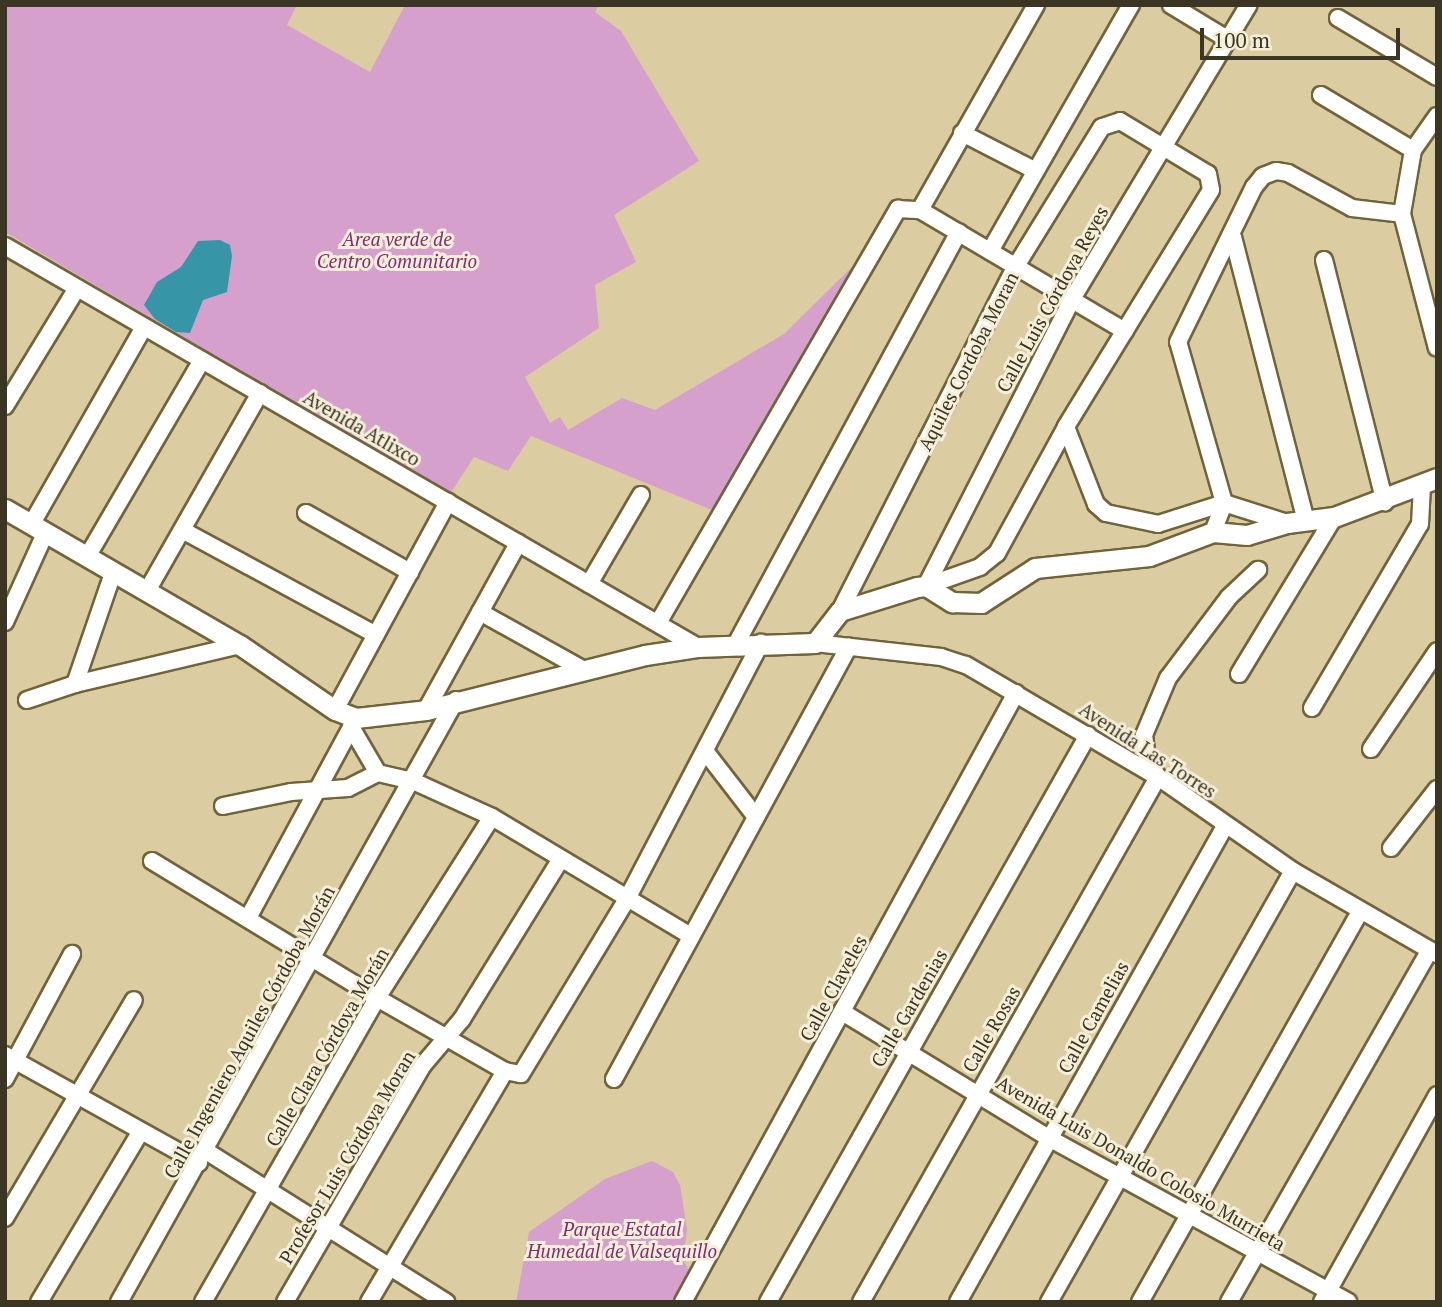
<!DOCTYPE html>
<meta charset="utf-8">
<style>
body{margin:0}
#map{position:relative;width:1442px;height:1307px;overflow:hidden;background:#dbcda1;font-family:"PT Serif",serif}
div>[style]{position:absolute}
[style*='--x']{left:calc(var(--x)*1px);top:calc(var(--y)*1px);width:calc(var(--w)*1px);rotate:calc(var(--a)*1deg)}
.green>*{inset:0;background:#d5a0cb}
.water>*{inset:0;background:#3696a8}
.roads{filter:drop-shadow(2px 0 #71643b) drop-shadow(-2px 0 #71643b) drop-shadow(0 2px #71643b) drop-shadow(0 -2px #71643b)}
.minor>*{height:16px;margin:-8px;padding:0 8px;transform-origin:8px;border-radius:8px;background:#fff}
.tertiary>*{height:19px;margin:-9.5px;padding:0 9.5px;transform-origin:9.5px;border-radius:9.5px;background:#fff}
span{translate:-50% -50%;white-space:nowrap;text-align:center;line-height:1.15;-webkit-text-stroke:6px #f5eed8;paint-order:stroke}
.park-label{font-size:19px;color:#812f77;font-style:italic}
.street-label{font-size:19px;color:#3b3624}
.frame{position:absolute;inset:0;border:7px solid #3b3624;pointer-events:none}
.scale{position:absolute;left:1200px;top:28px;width:200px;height:32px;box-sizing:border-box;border:4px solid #3b3624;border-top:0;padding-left:9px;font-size:21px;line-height:24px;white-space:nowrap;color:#3b3624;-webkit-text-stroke:5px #f5eed8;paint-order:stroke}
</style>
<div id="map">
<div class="green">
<i style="clip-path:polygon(5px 5px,297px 5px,287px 25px,370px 72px,405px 5px,599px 5px,595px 12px,621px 31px,699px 161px,614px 215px,636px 262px,595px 285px,599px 328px,525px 377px,550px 423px,560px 417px,568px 430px,622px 398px,655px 410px,784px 334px,856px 263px,712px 510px,531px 436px,508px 471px,474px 457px,450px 494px,5px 232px)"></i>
<i style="clip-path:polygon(652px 1161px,673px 1172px,680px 1185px,687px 1229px,683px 1260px,696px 1282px,698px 1302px,516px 1302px,529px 1232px,605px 1179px)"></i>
</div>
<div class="water">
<i style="clip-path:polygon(220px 240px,230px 245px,232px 256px,227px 292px,203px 300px,190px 333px,176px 332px,155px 319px,144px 305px,157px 282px,181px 267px,198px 241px)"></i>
</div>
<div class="roads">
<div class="minor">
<i style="--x:1171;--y:5;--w:66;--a:31.3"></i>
<i style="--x:1338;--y:18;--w:115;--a:30.8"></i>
<i style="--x:1321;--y:95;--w:107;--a:30.9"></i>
<i style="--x:1437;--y:116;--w:42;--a:125.2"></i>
<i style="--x:1413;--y:150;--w:65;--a:99.8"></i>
<i style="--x:1402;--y:214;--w:138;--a:75.4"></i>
<i style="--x:962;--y:133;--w:83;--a:27.2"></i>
<i style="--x:920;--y:210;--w:236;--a:-60.5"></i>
<i style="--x:1233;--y:237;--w:293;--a:75.6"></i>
<i style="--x:5;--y:246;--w:801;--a:30.06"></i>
<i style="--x:990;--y:251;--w:284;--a:-60.2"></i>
<i style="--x:1324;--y:260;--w:250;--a:75.9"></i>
<i style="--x:5;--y:406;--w:138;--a:-58.6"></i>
<i style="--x:1066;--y:427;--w:83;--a:68.7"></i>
<i style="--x:1096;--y:504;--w:13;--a:42"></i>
<i style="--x:1106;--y:513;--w:53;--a:11.9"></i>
<i style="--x:1158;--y:524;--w:69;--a:-17.7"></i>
<i style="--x:1224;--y:503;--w:66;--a:17.6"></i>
<i style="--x:306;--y:513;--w:120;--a:29.6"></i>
<i style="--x:31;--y:525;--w:228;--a:-60.3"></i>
<i style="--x:184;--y:531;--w:218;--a:28.4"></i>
<i style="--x:1213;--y:532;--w:31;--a:-69"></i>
<i style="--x:1224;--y:503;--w:167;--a:-105.9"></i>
<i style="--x:1178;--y:342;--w:173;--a:-63.9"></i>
<i style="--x:1254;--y:187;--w:14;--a:-51"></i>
<i style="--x:1263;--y:176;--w:14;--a:-21"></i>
<i style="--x:1276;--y:171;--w:12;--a:9"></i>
<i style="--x:1288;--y:173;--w:73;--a:28.7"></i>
<i style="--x:1352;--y:208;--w:50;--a:6.8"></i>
<i style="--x:87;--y:557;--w:228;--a:-59.7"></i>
<i style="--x:589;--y:584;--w:103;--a:-59.7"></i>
<i style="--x:926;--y:586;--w:322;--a:-63"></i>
<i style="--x:1072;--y:299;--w:343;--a:-59"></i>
<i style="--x:147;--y:591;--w:228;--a:-60.3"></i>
<i style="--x:840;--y:611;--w:387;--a:-63"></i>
<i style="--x:1016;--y:266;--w:163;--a:-58.3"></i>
<i style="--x:1102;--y:127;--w:19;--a:-18"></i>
<i style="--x:1120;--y:121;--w:103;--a:31.1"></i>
<i style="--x:1208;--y:174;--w:16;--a:79"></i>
<i style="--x:1211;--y:190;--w:278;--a:121.5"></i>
<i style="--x:1066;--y:427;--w:144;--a:118.7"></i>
<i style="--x:997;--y:553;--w:22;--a:141"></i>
<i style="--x:980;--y:567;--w:57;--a:160.6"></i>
<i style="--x:480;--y:612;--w:117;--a:29.2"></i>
<i style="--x:5;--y:622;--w:97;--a:-65.6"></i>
<i style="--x:658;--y:623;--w:479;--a:-59.9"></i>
<i style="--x:898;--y:209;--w:22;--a:3"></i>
<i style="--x:920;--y:210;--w:238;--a:30.6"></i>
<i style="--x:815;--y:643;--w:127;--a:6.3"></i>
<i style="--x:941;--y:657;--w:26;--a:18"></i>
<i style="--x:966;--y:665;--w:222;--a:30.3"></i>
<i style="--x:1158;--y:777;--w:165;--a:34.8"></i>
<i style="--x:1293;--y:871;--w:166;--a:30"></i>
<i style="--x:736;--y:644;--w:468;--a:-61.6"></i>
<i style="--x:1239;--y:674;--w:184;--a:-58.8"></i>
<i style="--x:75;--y:684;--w:117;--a:-71.1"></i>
<i style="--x:27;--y:700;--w:51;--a:-18.4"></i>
<i style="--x:75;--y:684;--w:170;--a:-13.3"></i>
<i style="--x:1312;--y:708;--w:213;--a:-59.6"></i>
<i style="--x:1420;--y:524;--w:37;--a:-87"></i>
<i style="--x:335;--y:710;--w:237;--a:-61.5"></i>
<i style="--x:426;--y:710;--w:191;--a:-61.1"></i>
<i style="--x:351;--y:727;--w:53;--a:59.6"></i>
<i style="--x:378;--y:773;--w:36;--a:13"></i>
<i style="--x:413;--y:781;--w:87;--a:24.5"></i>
<i style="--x:492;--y:817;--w:232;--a:30.9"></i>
<i style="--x:1371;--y:749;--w:118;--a:-56"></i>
<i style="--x:705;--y:751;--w:83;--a:52.3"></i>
<i style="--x:223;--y:806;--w:69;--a:-11.6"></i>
<i style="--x:291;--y:792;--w:57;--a:-4"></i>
<i style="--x:348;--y:788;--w:34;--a:-27"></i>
<i style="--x:1391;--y:848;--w:75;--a:-52.1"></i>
<i style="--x:152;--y:861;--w:263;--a:31.3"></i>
<i style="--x:377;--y:998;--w:147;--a:29.7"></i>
<i style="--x:505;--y:1071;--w:16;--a:11"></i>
<i style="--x:521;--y:1074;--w:207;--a:-58.8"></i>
<i style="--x:628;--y:897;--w:287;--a:-62.4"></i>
<i style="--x:248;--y:918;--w:225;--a:-61.6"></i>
<i style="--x:844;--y:1013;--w:240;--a:31.4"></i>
<i style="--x:1049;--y:1138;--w:341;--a:28.7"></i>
<i style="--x:5;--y:1055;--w:222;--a:29.1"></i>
<i style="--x:5;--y:1079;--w:142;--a:-61.8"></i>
<i style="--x:614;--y:1079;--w:492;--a:-61.5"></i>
<i style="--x:206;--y:1151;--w:284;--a:32.2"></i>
<i style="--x:5;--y:1218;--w:253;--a:-59.4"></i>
<i style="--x:39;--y:1302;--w:199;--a:-59.2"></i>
<i style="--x:119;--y:1302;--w:690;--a:-60.76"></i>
<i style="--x:203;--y:1302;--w:350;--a:-60.2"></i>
<i style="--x:377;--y:998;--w:214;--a:-57.6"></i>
<i style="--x:285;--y:1302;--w:274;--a:-59.8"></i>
<i style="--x:423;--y:1065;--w:60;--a:-49.7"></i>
<i style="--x:462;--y:1019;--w:188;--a:-58.3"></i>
<i style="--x:369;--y:1302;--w:268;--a:-59.5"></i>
<i style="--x:683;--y:1302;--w:694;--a:-61.33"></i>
<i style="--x:768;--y:1302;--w:651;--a:-60.56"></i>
<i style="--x:861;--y:1302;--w:603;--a:-60.5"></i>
<i style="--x:1158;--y:777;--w:21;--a:-121"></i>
<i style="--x:1147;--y:759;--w:24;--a:-97"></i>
<i style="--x:1144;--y:735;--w:62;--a:-67.2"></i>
<i style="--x:1168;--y:678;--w:101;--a:-53"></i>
<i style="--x:1229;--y:597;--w:40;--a:-43"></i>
<i style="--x:958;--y:1302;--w:546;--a:-60.71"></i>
<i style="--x:1049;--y:1302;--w:495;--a:-60.5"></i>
<i style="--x:1140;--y:1302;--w:449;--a:-60.6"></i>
<i style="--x:1229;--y:1302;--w:405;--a:-60.3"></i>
<i style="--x:1322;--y:1302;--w:237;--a:-60.9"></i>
</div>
<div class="tertiary">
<i style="--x:5;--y:509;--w:272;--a:30.1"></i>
<i style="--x:240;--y:645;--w:115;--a:34.4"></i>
<i style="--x:335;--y:710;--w:22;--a:21"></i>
<i style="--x:356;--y:718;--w:70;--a:-6.5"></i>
<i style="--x:426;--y:710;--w:226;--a:-14.1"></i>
<i style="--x:645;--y:655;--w:54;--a:-8.6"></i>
<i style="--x:698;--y:647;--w:117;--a:-2"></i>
<i style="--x:815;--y:643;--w:41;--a:-52"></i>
<i style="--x:840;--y:611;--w:81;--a:-17.3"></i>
<i style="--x:917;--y:587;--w:9;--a:-6"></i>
<i style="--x:926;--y:586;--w:31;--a:32"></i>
<i style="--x:952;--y:602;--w:29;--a:2"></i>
<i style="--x:981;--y:603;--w:64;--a:-32.9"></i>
<i style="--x:1035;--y:568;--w:115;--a:-6"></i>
<i style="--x:1149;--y:556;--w:68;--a:-20.6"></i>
<i style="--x:1213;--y:532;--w:34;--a:5"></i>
<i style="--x:1247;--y:535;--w:42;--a:-16.7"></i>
<i style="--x:1287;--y:523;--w:47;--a:-7.3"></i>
<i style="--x:1334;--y:517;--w:110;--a:-20.7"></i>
</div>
</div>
<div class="park-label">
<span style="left:397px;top:250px">Area verde de<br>Centro Comunitario</span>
<span style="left:622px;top:1240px">Parque Estatal<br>Humedal de Valsequillo</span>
</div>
<div class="street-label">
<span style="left:1052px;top:299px;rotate:-61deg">Calle Luis Córdova Reyes</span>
<span style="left:968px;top:361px;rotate:-63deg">Aquiles Cordoba Moran</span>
<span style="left:362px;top:428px;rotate:30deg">Avenida Atlixco</span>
<span style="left:1148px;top:750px;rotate:33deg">Avenida Las Torres</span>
<span style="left:833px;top:988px;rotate:-61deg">Calle Claveles</span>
<span style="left:909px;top:1008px;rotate:-60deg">Calle Gardenias</span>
<span style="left:1093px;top:1017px;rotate:-61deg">Calle Camelias</span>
<span style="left:991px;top:1029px;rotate:-60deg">Calle Rosas</span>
<span style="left:249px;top:1032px;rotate:-61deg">Calle Ingeniero Aquiles Córdoba Morán</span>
<span style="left:327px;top:1047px;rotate:-60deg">Calle Clara Córdova Morán</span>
<span style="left:347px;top:1157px;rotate:-59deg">Profesor Luis Córdova Moran</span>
<span style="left:1141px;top:1163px;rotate:30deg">Avenida Luis Donaldo Colosio Murrieta</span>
</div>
<div class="frame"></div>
<div class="scale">100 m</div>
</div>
